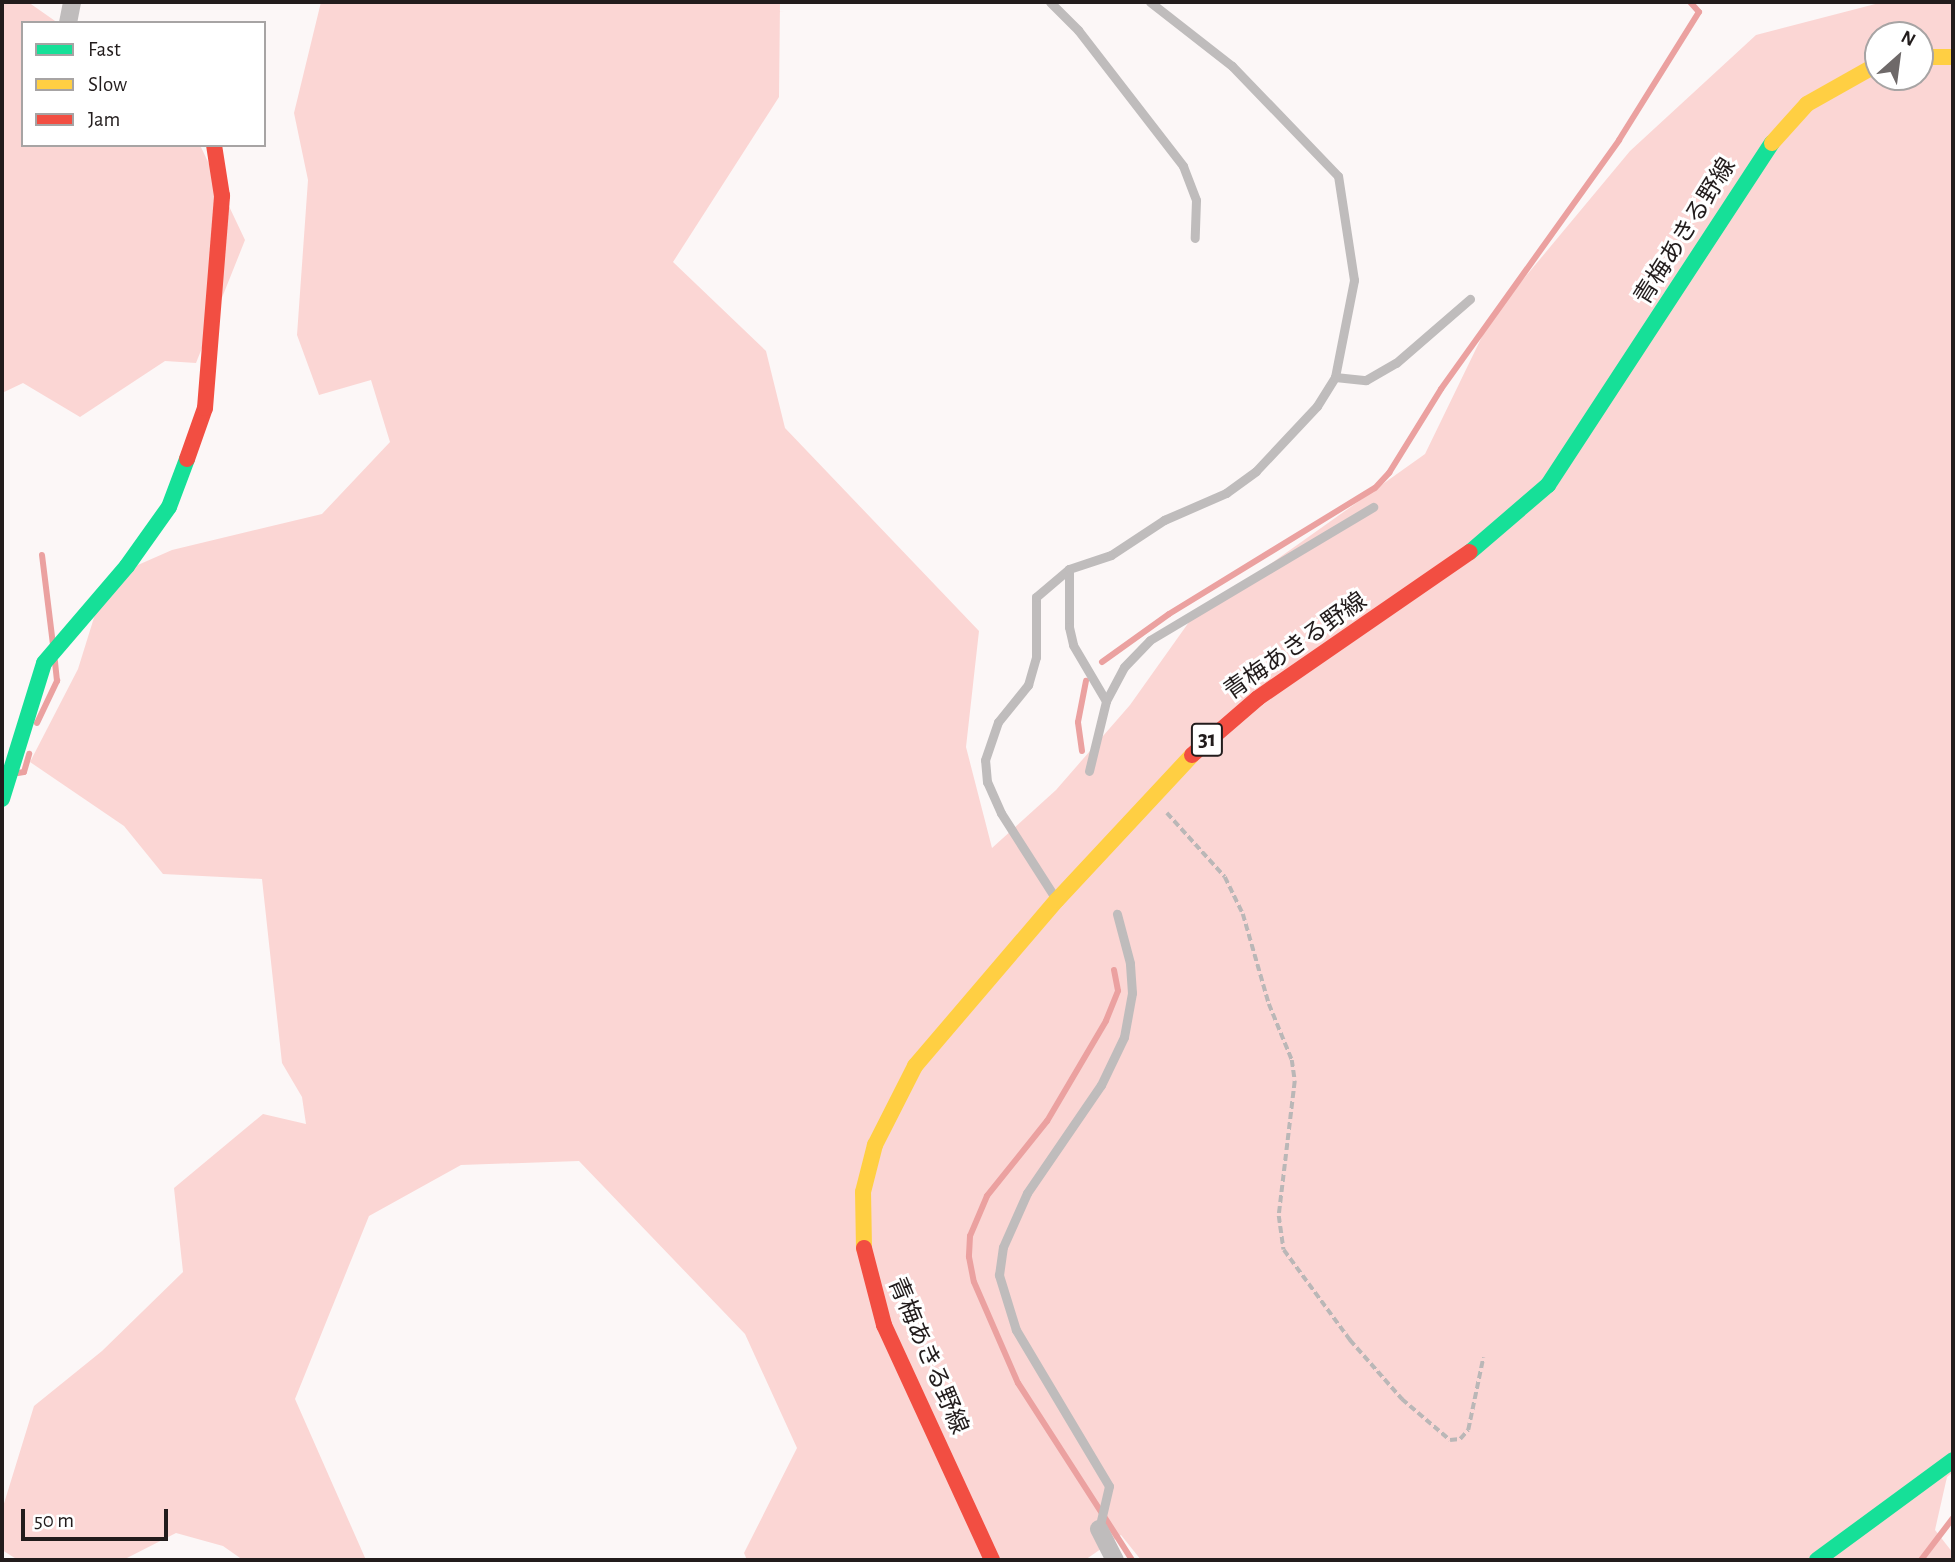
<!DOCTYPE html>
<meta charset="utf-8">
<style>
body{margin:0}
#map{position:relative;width:1955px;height:1562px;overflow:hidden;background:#fcf7f7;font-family:"Alegreya Sans","Noto Sans JP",sans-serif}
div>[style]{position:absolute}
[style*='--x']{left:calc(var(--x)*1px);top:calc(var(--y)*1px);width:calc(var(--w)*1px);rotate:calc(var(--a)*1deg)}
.green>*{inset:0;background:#fbd6d4}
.stream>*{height:6px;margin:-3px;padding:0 3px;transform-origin:3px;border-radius:3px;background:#eba1a0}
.path>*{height:3.5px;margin-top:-1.75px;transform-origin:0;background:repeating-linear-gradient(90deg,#bab7b7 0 7px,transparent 0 10.5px)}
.lane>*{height:9px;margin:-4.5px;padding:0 4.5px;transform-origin:4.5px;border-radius:4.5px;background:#bfbcbc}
.street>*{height:18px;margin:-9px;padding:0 9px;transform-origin:9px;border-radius:9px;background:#bfbcbc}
.fast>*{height:16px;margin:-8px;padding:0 8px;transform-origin:8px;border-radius:8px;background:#16e098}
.slow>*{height:16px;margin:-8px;padding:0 8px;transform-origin:8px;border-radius:8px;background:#ffcf43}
.jam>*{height:16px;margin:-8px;padding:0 8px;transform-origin:8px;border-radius:8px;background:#f24e42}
span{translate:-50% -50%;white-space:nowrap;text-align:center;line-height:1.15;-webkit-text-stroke:6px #fff;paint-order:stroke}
.shield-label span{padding:2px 5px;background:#fff;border:2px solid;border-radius:5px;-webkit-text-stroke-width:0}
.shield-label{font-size:23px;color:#221c1c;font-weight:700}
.street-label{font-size:24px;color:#221c1c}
.frame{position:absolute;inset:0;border:4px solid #221c1c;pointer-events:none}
.legend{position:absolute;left:21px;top:21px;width:245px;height:126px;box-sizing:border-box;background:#fff;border:2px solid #a7a4a4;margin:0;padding:9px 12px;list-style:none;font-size:21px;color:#221c1c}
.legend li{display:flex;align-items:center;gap:14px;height:35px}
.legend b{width:35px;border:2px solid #a7a4a4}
.north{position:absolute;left:1864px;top:21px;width:70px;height:70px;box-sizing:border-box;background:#fff;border:2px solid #a7a4a4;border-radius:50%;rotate:28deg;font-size:19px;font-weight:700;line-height:28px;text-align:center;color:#221c1c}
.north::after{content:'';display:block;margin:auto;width:24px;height:32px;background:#6e6969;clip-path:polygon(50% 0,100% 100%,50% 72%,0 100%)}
.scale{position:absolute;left:21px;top:1509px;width:147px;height:32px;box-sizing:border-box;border:4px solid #221c1c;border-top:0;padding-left:9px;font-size:21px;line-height:24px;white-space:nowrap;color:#221c1c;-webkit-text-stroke:5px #fff;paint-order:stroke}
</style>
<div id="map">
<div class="green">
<i style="clip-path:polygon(2px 2px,28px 2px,58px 23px,23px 23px,23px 145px,200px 145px,245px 240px,196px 363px,165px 361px,80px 417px,23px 383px,2px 393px)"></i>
<i style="clip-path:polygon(evenodd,321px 2px,780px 2px,779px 97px,673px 262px,766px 351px,785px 428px,979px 631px,966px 747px,992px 848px,1056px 790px,1130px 705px,1189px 622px,1425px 454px,1491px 318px,1630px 151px,1756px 35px,1883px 2px,1953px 2px,1953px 1472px,1947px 1477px,1935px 1530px,1953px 1553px,1953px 1560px,1141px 1560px,1121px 1535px,1085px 1560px,747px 1560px,744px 1553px,797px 1448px,745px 1334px,579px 1161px,461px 1165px,369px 1216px,295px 1399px,366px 1560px,243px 1560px,223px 1546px,176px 1533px,123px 1560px,18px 1560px,2px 1550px,2px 1510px,34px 1406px,102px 1351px,183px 1272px,174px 1188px,263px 1114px,306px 1124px,302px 1097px,282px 1063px,262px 879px,163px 874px,124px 826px,30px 762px,78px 669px,106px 579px,172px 550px,322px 514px,390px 442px,371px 380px,319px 395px,297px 335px,308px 180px,294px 113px,321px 2px,1878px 35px,1920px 35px,1920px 77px,1878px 77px,1878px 35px)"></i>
</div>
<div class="stream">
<i style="--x:42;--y:555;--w:90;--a:83"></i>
<i style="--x:1102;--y:662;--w:82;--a:-35.6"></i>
<i style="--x:1169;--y:614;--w:241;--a:-31.5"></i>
<i style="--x:1375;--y:488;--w:21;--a:-47"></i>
<i style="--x:1389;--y:473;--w:99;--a:-58.2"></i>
<i style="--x:1441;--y:389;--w:306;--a:-54.4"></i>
<i style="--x:1619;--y:140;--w:151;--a:-58"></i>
<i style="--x:1699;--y:12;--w:13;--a:-132"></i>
<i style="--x:37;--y:723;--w:47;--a:-64.5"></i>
<i style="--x:57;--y:681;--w:20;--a:-96"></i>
<i style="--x:1082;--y:751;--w:29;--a:-98"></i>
<i style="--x:1078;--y:722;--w:42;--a:-79"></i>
<i style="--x:18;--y:773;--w:6;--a:-9"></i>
<i style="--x:24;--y:772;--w:19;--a:-74"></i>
<i style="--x:1114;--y:970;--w:21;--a:79"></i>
<i style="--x:1118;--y:991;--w:32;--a:112"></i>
<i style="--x:1106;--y:1021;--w:116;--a:120.5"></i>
<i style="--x:1047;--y:1121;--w:96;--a:128.7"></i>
<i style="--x:987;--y:1196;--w:43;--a:113"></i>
<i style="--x:970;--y:1236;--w:21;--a:93"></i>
<i style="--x:969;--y:1257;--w:25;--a:79"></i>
<i style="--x:974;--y:1282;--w:110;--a:66.5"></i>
<i style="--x:1018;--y:1383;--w:211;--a:57.2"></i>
<i style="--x:1921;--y:1560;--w:53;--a:-52.7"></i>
</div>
<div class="path">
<i style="--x:1167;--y:813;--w:86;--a:47.8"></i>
<i style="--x:1225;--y:877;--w:41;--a:64.1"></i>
<i style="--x:1243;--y:914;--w:94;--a:73.9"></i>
<i style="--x:1269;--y:1004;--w:61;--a:67.7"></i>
<i style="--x:1292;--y:1060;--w:21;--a:82"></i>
<i style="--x:1295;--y:1081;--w:136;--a:96.8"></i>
<i style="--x:1279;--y:1216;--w:34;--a:82"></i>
<i style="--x:1284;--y:1250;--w:112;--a:53.7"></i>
<i style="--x:1350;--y:1340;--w:79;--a:48.6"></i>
<i style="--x:1402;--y:1399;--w:63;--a:40.5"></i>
<i style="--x:1450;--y:1440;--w:10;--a:-6"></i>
<i style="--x:1460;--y:1439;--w:12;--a:-48"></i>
<i style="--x:1468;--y:1430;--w:74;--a:-78.2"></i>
</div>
<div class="lane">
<i style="--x:1050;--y:2;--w:40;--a:45"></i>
<i style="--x:1078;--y:30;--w:172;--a:52.3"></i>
<i style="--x:1183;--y:166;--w:36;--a:69"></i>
<i style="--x:1196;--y:200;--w:38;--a:92"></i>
<i style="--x:1335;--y:377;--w:31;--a:6"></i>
<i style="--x:1366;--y:380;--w:34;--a:-30"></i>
<i style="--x:1396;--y:363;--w:98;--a:-40.9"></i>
<i style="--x:1069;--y:569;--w:58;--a:90"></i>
<i style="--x:1069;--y:627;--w:18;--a:77"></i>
<i style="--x:1073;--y:645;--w:65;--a:59.5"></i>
<i style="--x:1089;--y:771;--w:72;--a:-76.3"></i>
<i style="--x:1106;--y:701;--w:38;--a:-62"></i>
<i style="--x:1124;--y:667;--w:37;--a:-46"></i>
<i style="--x:1150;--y:640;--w:260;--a:-30.8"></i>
<i style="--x:1054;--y:896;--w:98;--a:-122.6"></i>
<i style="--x:1001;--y:813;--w:34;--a:-114"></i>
<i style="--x:987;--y:782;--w:22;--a:-95"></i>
<i style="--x:985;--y:760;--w:40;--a:-71.1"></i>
<i style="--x:998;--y:722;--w:48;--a:-51"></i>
<i style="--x:1028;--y:685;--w:29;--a:-74"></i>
<i style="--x:1036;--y:657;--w:60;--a:-90"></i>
<i style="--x:1036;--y:597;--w:43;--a:-40.3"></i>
<i style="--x:1069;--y:569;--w:44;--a:-18.4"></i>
<i style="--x:1111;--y:555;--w:64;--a:-33.4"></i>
<i style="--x:1164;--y:520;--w:68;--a:-23.5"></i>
<i style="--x:1226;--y:493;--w:37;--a:-36"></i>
<i style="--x:1256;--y:471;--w:89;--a:-46.8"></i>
<i style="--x:1317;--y:406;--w:34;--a:-58"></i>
<i style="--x:1335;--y:377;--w:99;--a:-78.9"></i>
<i style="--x:1354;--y:280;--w:105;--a:-98.7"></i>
<i style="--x:1338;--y:176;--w:153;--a:-133.9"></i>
<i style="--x:1232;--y:66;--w:104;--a:-142"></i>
<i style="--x:1099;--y:1529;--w:44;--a:-76.9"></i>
<i style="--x:1109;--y:1486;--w:182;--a:-120.8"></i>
<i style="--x:1016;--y:1330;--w:58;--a:-107.2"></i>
<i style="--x:999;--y:1275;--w:28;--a:-82"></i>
<i style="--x:1003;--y:1247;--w:59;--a:-66"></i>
<i style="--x:1027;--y:1193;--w:131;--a:-55.6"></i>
<i style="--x:1101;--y:1085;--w:53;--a:-64.4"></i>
<i style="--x:1124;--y:1037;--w:45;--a:-79.7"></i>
<i style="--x:1132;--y:993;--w:30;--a:-94"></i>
<i style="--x:1130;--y:963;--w:51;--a:-104.9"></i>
</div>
<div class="street">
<i style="--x:68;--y:23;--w:21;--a:-79"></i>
<i style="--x:1099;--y:1529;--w:35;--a:63"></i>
</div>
<div class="fast">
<i style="--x:1470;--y:552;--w:103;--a:-40.7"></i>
<i style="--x:1548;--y:485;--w:409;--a:-56.8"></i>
<i style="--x:2;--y:799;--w:142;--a:-72.8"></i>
<i style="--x:44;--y:663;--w:128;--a:-49.4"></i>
<i style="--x:127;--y:566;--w:72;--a:-54.6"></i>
<i style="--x:169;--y:507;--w:51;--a:-69.4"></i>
<i style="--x:1817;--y:1560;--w:169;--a:-36.3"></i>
</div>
<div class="slow">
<i style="--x:1920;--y:57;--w:33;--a:0"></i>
<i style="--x:1772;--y:143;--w:52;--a:-48.1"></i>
<i style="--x:1807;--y:104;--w:81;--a:-29.4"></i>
<i style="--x:864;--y:1248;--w:56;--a:-91"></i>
<i style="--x:863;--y:1192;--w:49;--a:-75.7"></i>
<i style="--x:875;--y:1145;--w:89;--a:-63.1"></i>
<i style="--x:915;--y:1066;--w:218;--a:-49.5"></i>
<i style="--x:1057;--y:900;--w:198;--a:-47"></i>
</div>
<div class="jam">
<i style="--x:187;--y:459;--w:54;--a:-70.6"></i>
<i style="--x:205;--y:408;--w:213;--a:-85.4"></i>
<i style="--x:222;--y:196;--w:52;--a:-98.9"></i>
<i style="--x:1192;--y:755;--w:87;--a:-40.8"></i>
<i style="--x:1258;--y:698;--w:257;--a:-34.6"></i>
<i style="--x:864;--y:1248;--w:80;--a:75.4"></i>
<i style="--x:884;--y:1325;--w:259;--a:65.3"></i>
</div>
<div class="shield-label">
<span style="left:1207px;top:740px">31</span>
</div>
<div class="street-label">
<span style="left:1686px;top:232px;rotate:-58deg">青梅あきる野線</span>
<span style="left:1296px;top:647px;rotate:-35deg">青梅あきる野線</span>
<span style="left:927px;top:1356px;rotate:67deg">青梅あきる野線</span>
</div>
<div class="frame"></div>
<ul class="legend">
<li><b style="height:9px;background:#16e098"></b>Fast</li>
<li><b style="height:9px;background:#ffcf43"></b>Slow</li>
<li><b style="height:9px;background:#f24e42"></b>Jam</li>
</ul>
<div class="north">N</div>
<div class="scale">50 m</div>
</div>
